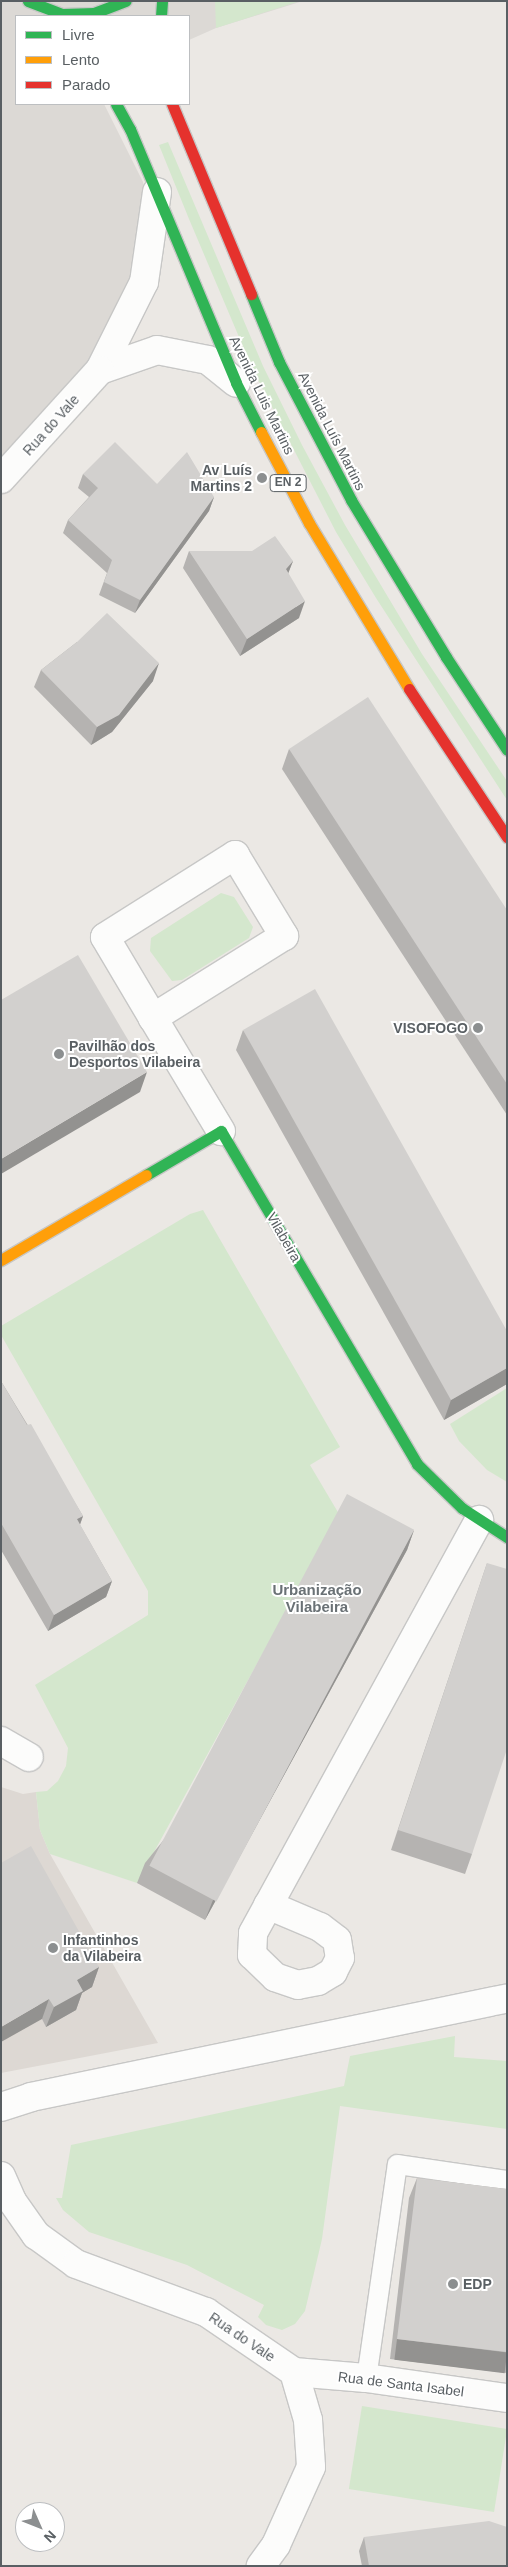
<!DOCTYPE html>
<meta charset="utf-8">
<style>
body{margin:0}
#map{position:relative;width:508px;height:2567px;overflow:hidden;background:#ebe8e4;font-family:Arial,sans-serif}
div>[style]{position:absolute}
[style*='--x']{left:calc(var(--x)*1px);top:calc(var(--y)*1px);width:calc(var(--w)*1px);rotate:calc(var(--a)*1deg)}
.industrial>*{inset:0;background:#dcd9d5}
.education>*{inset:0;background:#ddd8d3}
.green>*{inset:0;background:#d4e7cd;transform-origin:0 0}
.roads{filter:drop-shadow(1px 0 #c7c7c6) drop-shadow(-1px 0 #c7c7c6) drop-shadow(0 1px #c7c7c6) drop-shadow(0 -1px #c7c7c6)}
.lane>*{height:19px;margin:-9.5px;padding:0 9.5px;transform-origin:9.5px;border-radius:9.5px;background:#fcfcfb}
.street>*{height:28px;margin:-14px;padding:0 14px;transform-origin:14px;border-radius:14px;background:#fcfcfb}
.fast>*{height:11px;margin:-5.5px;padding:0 5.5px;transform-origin:5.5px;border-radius:5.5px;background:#30b455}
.slow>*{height:11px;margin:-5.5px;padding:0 5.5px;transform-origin:5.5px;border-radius:5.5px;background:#ff9f0a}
.jam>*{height:11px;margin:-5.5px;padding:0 5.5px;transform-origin:5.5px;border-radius:5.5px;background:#e5322d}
.wall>*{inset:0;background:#b5b3b1}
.shaded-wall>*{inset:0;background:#939290;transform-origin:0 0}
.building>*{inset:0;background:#d2d0ce;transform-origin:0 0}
.dots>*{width:14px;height:14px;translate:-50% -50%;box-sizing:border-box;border:2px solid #fff;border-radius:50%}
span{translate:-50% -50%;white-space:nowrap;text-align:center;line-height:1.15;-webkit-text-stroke:4px #fff;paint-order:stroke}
.shield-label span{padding:1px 4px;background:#fff;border:1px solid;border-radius:4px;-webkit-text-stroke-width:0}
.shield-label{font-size:12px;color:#595f63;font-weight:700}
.street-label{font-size:14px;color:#595f63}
.poi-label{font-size:14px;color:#595f63;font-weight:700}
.right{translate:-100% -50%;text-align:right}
.left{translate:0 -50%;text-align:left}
.neighbourhood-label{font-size:15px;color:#6a7175;font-weight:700}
.frame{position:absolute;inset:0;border:2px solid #595f63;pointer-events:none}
.legend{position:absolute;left:15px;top:15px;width:175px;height:90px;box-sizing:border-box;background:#fff;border:1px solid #bdbfc1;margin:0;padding:6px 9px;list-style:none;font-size:15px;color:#595f63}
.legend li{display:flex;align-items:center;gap:10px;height:25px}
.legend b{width:25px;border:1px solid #bdbfc1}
.north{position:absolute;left:15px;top:2502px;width:50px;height:50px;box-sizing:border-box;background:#fff;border:1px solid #bdbfc1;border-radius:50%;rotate:134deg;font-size:14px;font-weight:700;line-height:20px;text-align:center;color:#595f63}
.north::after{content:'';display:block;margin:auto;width:18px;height:22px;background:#8c8f90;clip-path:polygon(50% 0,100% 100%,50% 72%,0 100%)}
</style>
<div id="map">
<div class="industrial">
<i style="clip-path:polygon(1px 1px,303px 1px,216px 28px,189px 40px,189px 16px,16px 16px,16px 104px,104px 104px,143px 182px,152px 287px,1px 491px)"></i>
</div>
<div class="education">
<i style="clip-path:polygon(1px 1787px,23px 1794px,36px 1792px,40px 1830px,50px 1854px,158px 2043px,1px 2073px)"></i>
</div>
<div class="green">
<i style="clip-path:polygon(215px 1px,300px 1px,216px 28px)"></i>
<i style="clip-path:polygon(168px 142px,263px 366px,302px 445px,345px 525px,422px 654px,507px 781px,507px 800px,376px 598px,336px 532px,294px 450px,253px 370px,189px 219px,159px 145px)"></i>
<i style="clip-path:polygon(221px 893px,234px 897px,253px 927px,249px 938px,182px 980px,172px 981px,150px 951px,151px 938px)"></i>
<i style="clip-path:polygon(203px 1210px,340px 1447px,310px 1465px,339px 1514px,137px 1883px,50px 1854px,40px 1830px,36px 1792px,47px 1791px,58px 1781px,66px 1766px,68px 1748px,35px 1685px,148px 1615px,148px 1591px,1px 1335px,1px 1326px,190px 1214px)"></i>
<i style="clip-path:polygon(507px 1388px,507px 1482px,487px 1470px,459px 1441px,450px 1424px)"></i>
<i style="clip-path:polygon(455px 2036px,454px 2057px,507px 2061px,507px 2129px,340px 2106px,322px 2239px,305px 2311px,295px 2324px,282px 2330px,266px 2325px,258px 2317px,264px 2305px,187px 2265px,89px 2232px,63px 2210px,56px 2198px,62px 2198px,71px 2145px,344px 2086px,350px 2056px)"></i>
<i style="left:362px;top:2406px;width:147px;height:84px;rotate:9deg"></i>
</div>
<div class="roads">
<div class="lane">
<i style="--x:366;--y:2378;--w:216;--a:-81.8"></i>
<i style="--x:397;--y:2164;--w:111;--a:8.3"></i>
</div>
<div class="street">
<i style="--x:157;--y:192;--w:91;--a:98.2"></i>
<i style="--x:144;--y:282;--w:98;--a:116.6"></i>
<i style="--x:100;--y:370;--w:60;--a:-19.3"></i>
<i style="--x:157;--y:350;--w:52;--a:11.1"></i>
<i style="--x:208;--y:360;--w:36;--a:39"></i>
<i style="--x:1;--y:479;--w:147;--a:-47.8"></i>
<i style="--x:153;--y:1018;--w:94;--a:-120.7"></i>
<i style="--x:105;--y:937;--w:154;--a:-32.2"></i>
<i style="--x:235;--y:855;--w:95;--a:58.8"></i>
<i style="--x:284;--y:936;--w:155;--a:148"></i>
<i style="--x:153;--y:1018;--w:132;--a:59"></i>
<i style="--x:1;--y:1741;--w:32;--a:30"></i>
<i style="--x:268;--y:1905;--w:56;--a:22.9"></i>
<i style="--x:320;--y:1927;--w:21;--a:37"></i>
<i style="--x:337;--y:1940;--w:18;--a:81"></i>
<i style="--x:340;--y:1958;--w:16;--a:117"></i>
<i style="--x:333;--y:1972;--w:17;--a:149"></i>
<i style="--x:318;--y:1981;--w:20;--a:169"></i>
<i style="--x:298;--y:1985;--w:24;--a:-161"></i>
<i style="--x:275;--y:1977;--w:32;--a:-136"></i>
<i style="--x:252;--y:1955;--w:22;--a:-87"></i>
<i style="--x:253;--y:1933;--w:471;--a:-61.3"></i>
<i style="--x:1;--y:2107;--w:32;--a:-18"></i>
<i style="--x:31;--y:2097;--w:486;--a:-11.7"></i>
<i style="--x:1;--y:2176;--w:27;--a:66"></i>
<i style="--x:12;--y:2201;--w:42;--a:54.8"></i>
<i style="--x:36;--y:2235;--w:49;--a:35.9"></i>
<i style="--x:76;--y:2264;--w:139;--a:20.3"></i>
<i style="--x:206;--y:2312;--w:107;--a:34.3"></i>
<i style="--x:294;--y:2372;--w:50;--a:73.7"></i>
<i style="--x:308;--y:2420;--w:47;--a:86.3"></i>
<i style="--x:311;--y:2467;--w:85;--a:114.2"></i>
<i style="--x:276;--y:2545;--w:26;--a:126"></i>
<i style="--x:294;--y:2372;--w:72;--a:4.8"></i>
<i style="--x:366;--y:2378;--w:142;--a:8.1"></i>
</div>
<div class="fast">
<i style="--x:28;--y:1;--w:36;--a:21"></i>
<i style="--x:62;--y:14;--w:32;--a:-2"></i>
<i style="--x:94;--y:13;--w:34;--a:-21"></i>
<i style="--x:161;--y:16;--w:15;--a:-86"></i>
<i style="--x:116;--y:104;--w:29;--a:61"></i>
<i style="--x:130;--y:129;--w:275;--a:67.3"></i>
<i style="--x:236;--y:383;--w:55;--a:63"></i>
<i style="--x:251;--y:294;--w:74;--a:67.6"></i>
<i style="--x:279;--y:362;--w:156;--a:62.4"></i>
<i style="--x:351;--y:500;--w:184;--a:58.8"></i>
<i style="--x:446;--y:657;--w:111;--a:56.7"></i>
<i style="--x:146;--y:1175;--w:87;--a:-30.4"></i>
<i style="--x:221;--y:1131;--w:386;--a:59.5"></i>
<i style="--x:417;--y:1464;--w:63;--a:44.4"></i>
<i style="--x:462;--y:1508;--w:54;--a:32.8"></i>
</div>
<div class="slow">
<i style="--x:261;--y:432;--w:103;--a:62.2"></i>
<i style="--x:309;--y:523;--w:194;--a:58.9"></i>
<i style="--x:1;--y:1260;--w:168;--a:-30.4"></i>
</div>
<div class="jam">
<i style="--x:172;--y:104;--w:206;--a:67.4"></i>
<i style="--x:409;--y:689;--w:178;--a:56.5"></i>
</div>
</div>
<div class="wall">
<i style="clip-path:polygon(83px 474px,157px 484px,214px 497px,209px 511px,135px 613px,99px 595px,107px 573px,63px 533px,68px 520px,89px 497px,78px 488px)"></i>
<i style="clip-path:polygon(189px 551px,293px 561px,288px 573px,299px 618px,240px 656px,183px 568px)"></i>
<i style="clip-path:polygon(77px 642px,153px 681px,112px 732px,91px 745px,34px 687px,41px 670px)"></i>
<i style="clip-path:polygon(289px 749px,507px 910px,507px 1115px,282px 769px)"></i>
<i style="clip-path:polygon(243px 1030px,507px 1331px,507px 1384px,444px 1420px,236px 1050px)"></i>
<i style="clip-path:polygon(1px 1381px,83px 1516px,80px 1525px,112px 1581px,106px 1597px,48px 1631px,1px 1550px)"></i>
<i style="clip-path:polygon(414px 1530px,407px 1550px,205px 1920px,137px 1883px,145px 1863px)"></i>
<i style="clip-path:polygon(487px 1563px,472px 1854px,465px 1874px,391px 1850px)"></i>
<i style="clip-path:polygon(1px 1863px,99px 1967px,92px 1987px,82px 1993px,76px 2010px,46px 2027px,42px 2019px)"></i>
<i style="clip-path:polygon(417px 2178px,507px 2189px,507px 2373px,390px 2359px,409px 2198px)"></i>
<i style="clip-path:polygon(364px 2537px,507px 2566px,362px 2566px,359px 2551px)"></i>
</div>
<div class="shaded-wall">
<i style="clip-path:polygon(214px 497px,209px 511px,135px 613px,140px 600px)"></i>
<i style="clip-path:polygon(293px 561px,286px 579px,286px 569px)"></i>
<i style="clip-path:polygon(305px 601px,299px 618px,240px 656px,247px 639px)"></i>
<i style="clip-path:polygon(159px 663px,153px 681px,112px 732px,91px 745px,97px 727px)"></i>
<i style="clip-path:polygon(147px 1072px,140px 1092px,1px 1174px,1px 1159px)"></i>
<i style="clip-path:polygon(507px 1368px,507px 1384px,444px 1420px,451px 1400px)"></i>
<i style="clip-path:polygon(83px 1516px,77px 1532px,77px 1519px)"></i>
<i style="clip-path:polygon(414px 1530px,407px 1550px,205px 1920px,213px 1900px)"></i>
<i style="clip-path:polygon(112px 1581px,106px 1597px,48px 1631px,54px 1615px)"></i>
<i style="clip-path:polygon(99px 1967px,92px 1987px,82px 1993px,76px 2010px,46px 2027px,54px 2007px,77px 1980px)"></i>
<i style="clip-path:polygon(49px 1999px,42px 2019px,1px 2042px,1px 2027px)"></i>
<i style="left:397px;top:2339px;width:111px;height:21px;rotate:7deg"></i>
</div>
<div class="building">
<i style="clip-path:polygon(115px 442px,157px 484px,187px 452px,214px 497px,140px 600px,104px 582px,112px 560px,68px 520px,98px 488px,83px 474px)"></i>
<i style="clip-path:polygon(275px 536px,293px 561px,286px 569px,305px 601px,247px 639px,189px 551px,252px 551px)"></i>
<i style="clip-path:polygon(107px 613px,159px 663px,119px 715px,97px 727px,41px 670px,77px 642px)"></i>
<i style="clip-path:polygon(368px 697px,507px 910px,507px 1084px,289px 749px)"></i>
<i style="clip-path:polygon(78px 955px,147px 1072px,1px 1159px,1px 1000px)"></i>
<i style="clip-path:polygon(315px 989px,507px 1331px,507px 1368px,451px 1400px,243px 1030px)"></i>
<i style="clip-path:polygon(1px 1381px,27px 1425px,31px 1424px,83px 1516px,77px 1519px,112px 1581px,54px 1615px,1px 1523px)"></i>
<i style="left:347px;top:1494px;width:76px;height:421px;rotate:28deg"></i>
<i style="clip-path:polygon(487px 1563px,507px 1569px,507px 1749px,472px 1854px,398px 1830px)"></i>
<i style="clip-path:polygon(31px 1846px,99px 1967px,77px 1980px,83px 1991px,54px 2007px,49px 1999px,1px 2027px,1px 1863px)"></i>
<i style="clip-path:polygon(417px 2178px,507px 2189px,507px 2352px,397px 2339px)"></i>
<i style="clip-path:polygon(489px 2521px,507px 2527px,507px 2566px,369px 2566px,364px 2537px)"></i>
</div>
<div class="dots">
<i style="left:262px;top:478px;background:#8c8f90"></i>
<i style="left:478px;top:1028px;background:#8c8f90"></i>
<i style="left:59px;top:1054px;background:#8c8f90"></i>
<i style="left:53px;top:1948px;background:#8c8f90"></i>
<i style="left:453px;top:2284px;background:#8c8f90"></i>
</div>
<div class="shield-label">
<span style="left:288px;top:483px">EN 2</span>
</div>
<div class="street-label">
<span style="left:262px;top:395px;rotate:64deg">Avenida Luis Martins</span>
<span style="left:51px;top:425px;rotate:-48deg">Rua do Vale</span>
<span style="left:332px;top:431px;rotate:63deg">Avenida Luís Martins</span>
<span style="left:284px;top:1237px;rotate:60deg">Vilabeira</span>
<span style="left:242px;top:2337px;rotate:34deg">Rua do Vale</span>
<span style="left:401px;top:2384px;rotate:7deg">Rua de Santa Isabel</span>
</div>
<div class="poi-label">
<span class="right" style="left:252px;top:478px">Av Luís<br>Martins 2</span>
<span class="right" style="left:468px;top:1028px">VISOFOGO</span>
<span class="left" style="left:69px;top:1054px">Pavilhão dos<br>Desportos Vilabeira</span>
<span class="left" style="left:63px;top:1948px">Infantinhos<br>da Vilabeira</span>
<span class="left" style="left:463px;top:2284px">EDP</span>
</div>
<div class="neighbourhood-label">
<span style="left:317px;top:1598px">Urbanização<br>Vilabeira</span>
</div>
<div class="frame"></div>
<ul class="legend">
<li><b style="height:6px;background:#30b455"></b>Livre</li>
<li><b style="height:6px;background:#ff9f0a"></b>Lento</li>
<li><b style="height:6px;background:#e5322d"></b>Parado</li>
</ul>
<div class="north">N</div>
</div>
